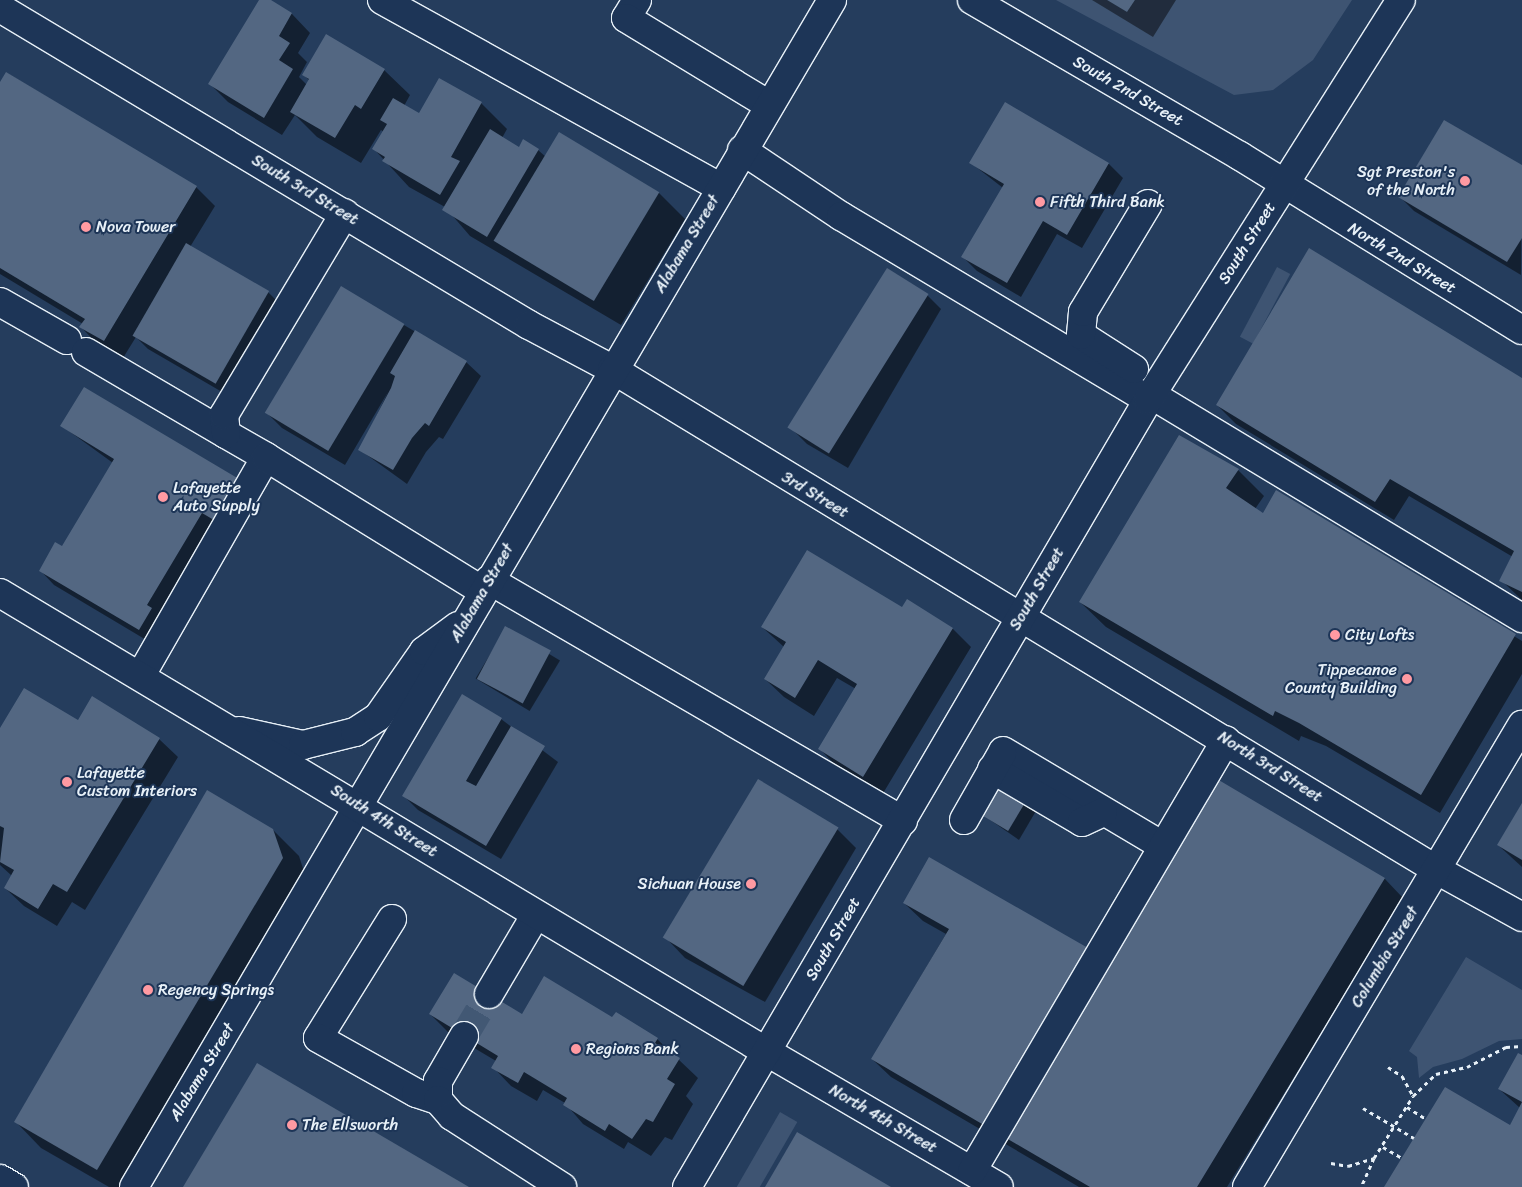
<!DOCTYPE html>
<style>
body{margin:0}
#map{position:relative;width:1522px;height:1187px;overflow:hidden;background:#253d5d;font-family:Sriracha,sans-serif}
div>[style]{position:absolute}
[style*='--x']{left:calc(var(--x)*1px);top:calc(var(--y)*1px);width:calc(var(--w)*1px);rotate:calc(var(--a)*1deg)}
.green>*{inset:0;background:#3e5472;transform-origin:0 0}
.shadow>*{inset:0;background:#0007;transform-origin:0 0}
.building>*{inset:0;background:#536782;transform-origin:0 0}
.minor-tunnel>*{height:28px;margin-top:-14px;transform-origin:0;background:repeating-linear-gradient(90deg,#425874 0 28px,transparent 0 42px)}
.path>*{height:3px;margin-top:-1.5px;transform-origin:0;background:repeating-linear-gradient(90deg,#e8f1f8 0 4px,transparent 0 8px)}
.roads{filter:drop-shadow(1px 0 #e8f1f8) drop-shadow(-1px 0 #e8f1f8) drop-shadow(0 1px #e8f1f8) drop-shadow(0 -1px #e8f1f8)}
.minor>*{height:28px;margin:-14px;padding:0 14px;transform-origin:14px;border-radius:14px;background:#1d3557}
.major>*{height:28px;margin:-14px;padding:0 14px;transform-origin:14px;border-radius:14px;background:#1d3557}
.dots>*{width:14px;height:14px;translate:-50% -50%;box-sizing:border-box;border:2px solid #1d3557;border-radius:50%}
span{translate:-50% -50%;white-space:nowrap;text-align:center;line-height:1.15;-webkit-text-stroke:4px #1d3557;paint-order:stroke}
.street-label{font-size:16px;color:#e8f1f8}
.poi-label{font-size:16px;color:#e8f1f8}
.right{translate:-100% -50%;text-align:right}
.left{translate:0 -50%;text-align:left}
</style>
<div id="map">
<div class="green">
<i style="clip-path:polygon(1056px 0,1107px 0,1127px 12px,1135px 0,1352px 0,1313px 60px,1273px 90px,1234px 95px)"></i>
<i style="left:1277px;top:267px;width:15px;height:79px;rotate:28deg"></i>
<i style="clip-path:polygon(1466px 957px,1522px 990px,1522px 1039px,1499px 1041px,1462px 1059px,1433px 1067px,1419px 1078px,1417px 1057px,1409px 1051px)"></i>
<i style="left:780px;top:1112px;width:20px;height:87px;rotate:30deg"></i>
</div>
<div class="shadow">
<i style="clip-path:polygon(260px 0,292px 14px,310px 33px,298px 53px,307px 62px,299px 77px,307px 85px,310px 81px,304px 75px,384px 70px,410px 95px,404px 106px,419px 114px,481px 103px,507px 129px,502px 138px,520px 149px,538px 150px,546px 157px,659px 193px,685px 219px,621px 325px,470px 236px,445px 207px,409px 187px,374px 149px,384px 132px,381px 130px,361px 163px,317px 137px,295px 115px,282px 135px,228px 102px,210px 84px)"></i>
<i style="clip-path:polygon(1092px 0,1176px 0,1153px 37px)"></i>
<i style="clip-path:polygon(7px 73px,196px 187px,215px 206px,190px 247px,268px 292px,282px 306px,229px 396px,148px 349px,136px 337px,123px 358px,99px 346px,81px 327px,83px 324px,0 274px,0 85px)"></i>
<i style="clip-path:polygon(971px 163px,1109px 164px,1123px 178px,1082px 248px,1057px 234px,1021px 297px,977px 271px,963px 257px,1003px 188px)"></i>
<i style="clip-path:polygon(1522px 167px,1521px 275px,1414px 211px,1400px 197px)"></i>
<i style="clip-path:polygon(927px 295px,941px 309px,848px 468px,807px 444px,792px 429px)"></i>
<i style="clip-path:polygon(404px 325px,466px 362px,481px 376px,443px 439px,439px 437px,426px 452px,407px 484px,360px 450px,388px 392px,345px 465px,282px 428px,268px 414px)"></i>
<i style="clip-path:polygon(1522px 380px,1522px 600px,1501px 580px,1513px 557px,1409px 496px,1394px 520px,1236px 424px,1217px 405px)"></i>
<i style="clip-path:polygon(62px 426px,243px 483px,153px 644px,54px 585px,40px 570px,63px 548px,113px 463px)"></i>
<i style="clip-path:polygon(1180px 437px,1238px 470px,1264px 496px,1255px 509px,1264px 514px,1277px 492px,1522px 641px,1522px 674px,1440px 813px,1326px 746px,1301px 736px,1299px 741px,1106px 627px,1080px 602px)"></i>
<i style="clip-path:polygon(907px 601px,953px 629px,971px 647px,882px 795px,838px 768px,820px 749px,856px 689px,837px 678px,814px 716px,784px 697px,765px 679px,784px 647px,762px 627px,902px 609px)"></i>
<i style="left:506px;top:628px;width:63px;height:59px;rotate:31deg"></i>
<i style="clip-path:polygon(501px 719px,558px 762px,501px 859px,418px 810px,404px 796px)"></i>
<i style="clip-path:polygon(0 731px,159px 739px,178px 757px,85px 910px,72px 902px,57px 926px,24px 906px,5px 888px,12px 876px,0 865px)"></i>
<i style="clip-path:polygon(1218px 781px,1385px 879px,1403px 898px,1227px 1187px,1079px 1187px,891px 1077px,872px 1059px,946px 934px,923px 921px,904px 903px,1109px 962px)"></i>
<i style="clip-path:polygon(1050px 787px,1019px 840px,983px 815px)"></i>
<i style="clip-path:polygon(1522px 806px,1522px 867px,1498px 845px)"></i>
<i style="clip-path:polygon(837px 829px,856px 848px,765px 1002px,685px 958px,667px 939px)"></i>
<i style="clip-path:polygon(273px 830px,299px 856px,308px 884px,128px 1187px,109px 1187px,41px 1148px,16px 1122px)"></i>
<i style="clip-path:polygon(430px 1014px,613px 1019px,657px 1039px,698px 1078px,686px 1096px,693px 1104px,672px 1140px,665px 1137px,651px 1156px,628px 1142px,624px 1149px,583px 1124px,565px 1103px,543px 1090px,537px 1101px,511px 1086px,493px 1067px,496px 1061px,449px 1033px)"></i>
<i style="clip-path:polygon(1522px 1057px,1522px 1187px,1386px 1187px,1510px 1126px,1520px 1108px,1499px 1089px)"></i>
</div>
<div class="building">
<i style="clip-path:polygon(259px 0,271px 0,292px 13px,279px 36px,290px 43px,279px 60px,293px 69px,264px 118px,208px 84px)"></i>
<i style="clip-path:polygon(1107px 0,1135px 0,1127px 12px)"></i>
<i style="clip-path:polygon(326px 34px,385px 69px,361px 109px,355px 105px,335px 138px,290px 112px,309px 79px,302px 75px)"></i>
<i style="clip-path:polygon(6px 72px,197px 186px,104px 341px,79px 327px,85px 319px,0 268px,0 82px)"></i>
<i style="clip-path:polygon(439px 78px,482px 102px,451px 157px,460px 161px,440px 195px,382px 161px,385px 157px,372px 149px,387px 124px,380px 120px,393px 98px,419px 113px)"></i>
<i style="clip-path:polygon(1005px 102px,1109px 163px,1067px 235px,1043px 221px,1007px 283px,961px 257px,1004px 184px,969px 163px)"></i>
<i style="clip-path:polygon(1444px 120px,1522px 165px,1522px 238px,1507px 262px,1398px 197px)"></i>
<i style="clip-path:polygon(490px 129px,519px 147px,523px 139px,539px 149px,487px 237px,442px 210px)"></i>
<i style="left:559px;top:132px;width:117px;height:127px;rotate:31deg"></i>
<i style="left:186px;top:243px;width:96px;height:107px;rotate:30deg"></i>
<i style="clip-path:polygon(1309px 248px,1522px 378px,1522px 592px,1499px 581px,1514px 551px,1390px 479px,1375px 502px,1216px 405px)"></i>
<i style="left:887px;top:268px;width:49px;height:188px;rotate:32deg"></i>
<i style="left:341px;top:286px;width:74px;height:148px;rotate:31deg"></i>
<i style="clip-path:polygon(415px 330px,467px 361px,429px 426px,425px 423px,412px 438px,393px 470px,358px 450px,391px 388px,395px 376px,390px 373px)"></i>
<i style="clip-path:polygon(84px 387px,244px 482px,219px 523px,202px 513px,147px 605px,152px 608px,139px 630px,39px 571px,55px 542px,62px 546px,114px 459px,60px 426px)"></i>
<i style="clip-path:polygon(1179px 435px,1239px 469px,1226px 488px,1263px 513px,1276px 490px,1516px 634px,1421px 795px,1299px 723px,1275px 711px,1273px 716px,1079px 602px)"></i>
<i style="clip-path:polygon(807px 550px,902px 607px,907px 599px,953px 628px,863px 777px,818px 749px,857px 684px,818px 660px,795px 698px,764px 679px,786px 642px,761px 627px)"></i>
<i style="left:505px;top:626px;width:52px;height:60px;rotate:28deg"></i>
<i style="clip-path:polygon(24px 688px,78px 720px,92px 696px,160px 738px,67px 892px,53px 884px,38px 909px,4px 888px,14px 870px,0 862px,4px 828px,0 826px,0 728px)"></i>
<i style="clip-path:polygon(462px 694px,502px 718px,466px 781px,476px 786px,511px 726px,545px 746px,486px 846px,402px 796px)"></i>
<i style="left:1014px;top:761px;width:31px;height:63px;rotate:31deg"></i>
<i style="left:758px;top:779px;width:94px;height:185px;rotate:31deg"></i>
<i style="clip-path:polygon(1217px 779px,1385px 878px,1197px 1187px,1090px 1187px,871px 1059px,949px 929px,903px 903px,929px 857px,1109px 960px)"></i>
<i style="clip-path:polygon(207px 790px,273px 829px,283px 858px,97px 1170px,14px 1122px)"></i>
<i style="clip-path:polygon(1522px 803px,1522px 860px,1497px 845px)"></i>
<i style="clip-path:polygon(454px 973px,522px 1014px,544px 976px,612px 1017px,616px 1012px,658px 1038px,655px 1043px,680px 1058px,667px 1079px,675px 1084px,653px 1122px,646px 1119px,632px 1139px,609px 1124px,605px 1131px,563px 1105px,567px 1098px,524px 1072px,518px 1083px,491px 1068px,498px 1056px,429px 1014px)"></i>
<i style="clip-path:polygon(1518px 1053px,1522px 1055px,1522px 1187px,1384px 1187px,1445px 1087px,1510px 1125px,1522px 1102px,1498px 1089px)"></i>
<i style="clip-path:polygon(257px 1063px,469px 1187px,183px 1187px)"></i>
<i style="clip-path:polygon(797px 1132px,891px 1187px,765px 1187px)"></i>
</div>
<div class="minor-tunnel">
<i style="--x:464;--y:1036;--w:49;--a:-59.2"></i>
</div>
<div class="path">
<i style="--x:1388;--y:1067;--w:17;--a:33"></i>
<i style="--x:1402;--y:1076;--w:23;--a:61"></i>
<i style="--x:1413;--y:1096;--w:32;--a:-44"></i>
<i style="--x:1436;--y:1074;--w:32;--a:-13"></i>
<i style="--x:1467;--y:1067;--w:44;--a:-27.1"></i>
<i style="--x:1506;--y:1047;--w:16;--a:-4"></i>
<i style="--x:1407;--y:1107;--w:22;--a:32"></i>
<i style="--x:1363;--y:1108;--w:59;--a:30.5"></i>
<i style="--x:1383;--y:1147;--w:22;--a:30"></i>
<i style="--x:1374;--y:1158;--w:73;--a:-57.8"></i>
<i style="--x:1331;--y:1163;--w:17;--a:10"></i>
<i style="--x:1348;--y:1166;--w:27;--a:-17"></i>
<i style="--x:1374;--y:1158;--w:32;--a:114"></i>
</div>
<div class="roads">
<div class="minor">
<i style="--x:382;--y:0;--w:388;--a:29"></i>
<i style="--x:637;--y:0;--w:21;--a:121"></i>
<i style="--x:626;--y:18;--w:167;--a:31.3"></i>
<i style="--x:972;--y:0;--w:310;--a:30.2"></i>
<i style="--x:1240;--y:156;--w:331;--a:31.7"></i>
<i style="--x:0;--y:8;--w:617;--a:30.93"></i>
<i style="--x:529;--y:325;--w:94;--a:27.9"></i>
<i style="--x:612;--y:369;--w:965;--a:31.27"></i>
<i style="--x:1437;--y:870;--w:97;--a:28.9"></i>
<i style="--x:742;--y:150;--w:119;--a:33.7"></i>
<i style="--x:841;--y:216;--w:358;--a:30.9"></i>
<i style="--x:0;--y:302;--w:77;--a:29.6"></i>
<i style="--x:86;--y:352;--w:162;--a:30.4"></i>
<i style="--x:1134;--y:369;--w:63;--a:-147.3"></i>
<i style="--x:1081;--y:335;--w:23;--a:-85"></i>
<i style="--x:1083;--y:312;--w:126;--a:-59"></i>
<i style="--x:1152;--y:395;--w:432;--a:31.1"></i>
<i style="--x:266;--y:457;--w:46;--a:-150.1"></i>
<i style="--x:226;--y:434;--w:19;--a:-96"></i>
<i style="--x:224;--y:415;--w:235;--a:-59.1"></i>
<i style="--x:489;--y:580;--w:479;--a:30.2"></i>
<i style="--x:141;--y:675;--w:251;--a:-60.2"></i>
<i style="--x:266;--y:457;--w:255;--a:31.7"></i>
<i style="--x:239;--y:731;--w:66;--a:12.3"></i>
<i style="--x:303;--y:745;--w:54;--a:-14"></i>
<i style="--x:355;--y:732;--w:27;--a:-33"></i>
<i style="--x:378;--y:717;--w:80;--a:-55.1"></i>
<i style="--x:424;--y:651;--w:42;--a:-36.3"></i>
<i style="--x:1003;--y:751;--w:184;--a:30.7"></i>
<i style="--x:992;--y:769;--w:104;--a:30.5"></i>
<i style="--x:1082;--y:822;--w:23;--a:-25"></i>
<i style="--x:964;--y:820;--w:77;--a:-60.4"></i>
<i style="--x:392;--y:919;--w:140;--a:121.9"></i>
<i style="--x:318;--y:1038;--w:112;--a:29.3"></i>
<i style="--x:416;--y:1093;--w:23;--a:18"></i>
<i style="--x:489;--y:994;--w:91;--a:-59.5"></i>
<i style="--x:464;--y:1036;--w:52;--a:120"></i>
<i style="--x:438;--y:1081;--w:19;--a:90"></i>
<i style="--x:438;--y:1100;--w:21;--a:49"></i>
<i style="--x:452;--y:1116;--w:131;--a:32.8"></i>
<i style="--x:767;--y:1052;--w:268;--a:30.2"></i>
<i style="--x:972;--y:1171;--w:500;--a:-59.49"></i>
<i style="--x:0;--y:1179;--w:16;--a:30"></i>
<i style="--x:134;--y:1187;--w:1377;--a:-59.54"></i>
</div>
<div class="major">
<i style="--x:0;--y:593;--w:894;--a:30.9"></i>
<i style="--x:687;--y:1187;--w:912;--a:-59.64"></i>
<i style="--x:1148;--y:400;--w:473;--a:-57.7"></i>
<i style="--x:1247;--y:1187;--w:538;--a:-59.24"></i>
</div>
</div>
<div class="dots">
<i style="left:1465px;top:181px;background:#ff9aa2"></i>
<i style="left:1040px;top:202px;background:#ff9aa2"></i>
<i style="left:86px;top:227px;background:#ff9aa2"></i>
<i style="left:163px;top:497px;background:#ff9aa2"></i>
<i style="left:1335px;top:635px;background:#ff9aa2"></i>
<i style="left:1407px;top:679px;background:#ff9aa2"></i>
<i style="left:67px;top:782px;background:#ff9aa2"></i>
<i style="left:751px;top:884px;background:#ff9aa2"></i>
<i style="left:148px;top:990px;background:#ff9aa2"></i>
<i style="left:576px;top:1049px;background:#ff9aa2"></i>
<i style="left:292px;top:1125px;background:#ff9aa2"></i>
</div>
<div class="street-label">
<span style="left:1128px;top:91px;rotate:30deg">South 2nd Street</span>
<span style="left:305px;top:190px;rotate:31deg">South 3rd Street</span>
<span style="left:1247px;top:243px;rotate:-58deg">South Street</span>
<span style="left:687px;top:244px;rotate:-59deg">Alabama Street</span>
<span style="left:1402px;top:258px;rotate:31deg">North 2nd Street</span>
<span style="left:815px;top:495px;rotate:31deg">3rd Street</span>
<span style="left:1037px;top:589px;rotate:-60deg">South Street</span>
<span style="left:482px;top:593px;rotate:-60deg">Alabama Street</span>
<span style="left:1270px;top:767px;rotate:32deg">North 3rd Street</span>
<span style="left:384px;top:821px;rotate:32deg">South 4th Street</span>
<span style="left:833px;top:939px;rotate:-60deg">South Street</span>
<span style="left:1385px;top:957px;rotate:-59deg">Columbia Street</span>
<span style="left:202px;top:1072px;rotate:-59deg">Alabama Street</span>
<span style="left:883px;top:1119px;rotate:30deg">North 4th Street</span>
</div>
<div class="poi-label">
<span class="right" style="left:1455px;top:181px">Sgt Preston's<br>of the North</span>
<span class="left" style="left:1050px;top:202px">Fifth Third Bank</span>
<span class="left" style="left:96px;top:227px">Nova Tower</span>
<span class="left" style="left:173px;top:497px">Lafayette<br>Auto Supply</span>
<span class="left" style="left:1345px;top:635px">City Lofts</span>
<span class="right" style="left:1397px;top:679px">Tippecanoe<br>County Building</span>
<span class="left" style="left:77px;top:782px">Lafayette<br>Custom Interiors</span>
<span class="right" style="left:741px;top:884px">Sichuan House</span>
<span class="left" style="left:158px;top:990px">Regency Springs</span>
<span class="left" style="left:586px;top:1049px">Regions Bank</span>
<span class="left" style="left:302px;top:1125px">The Ellsworth</span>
</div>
</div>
